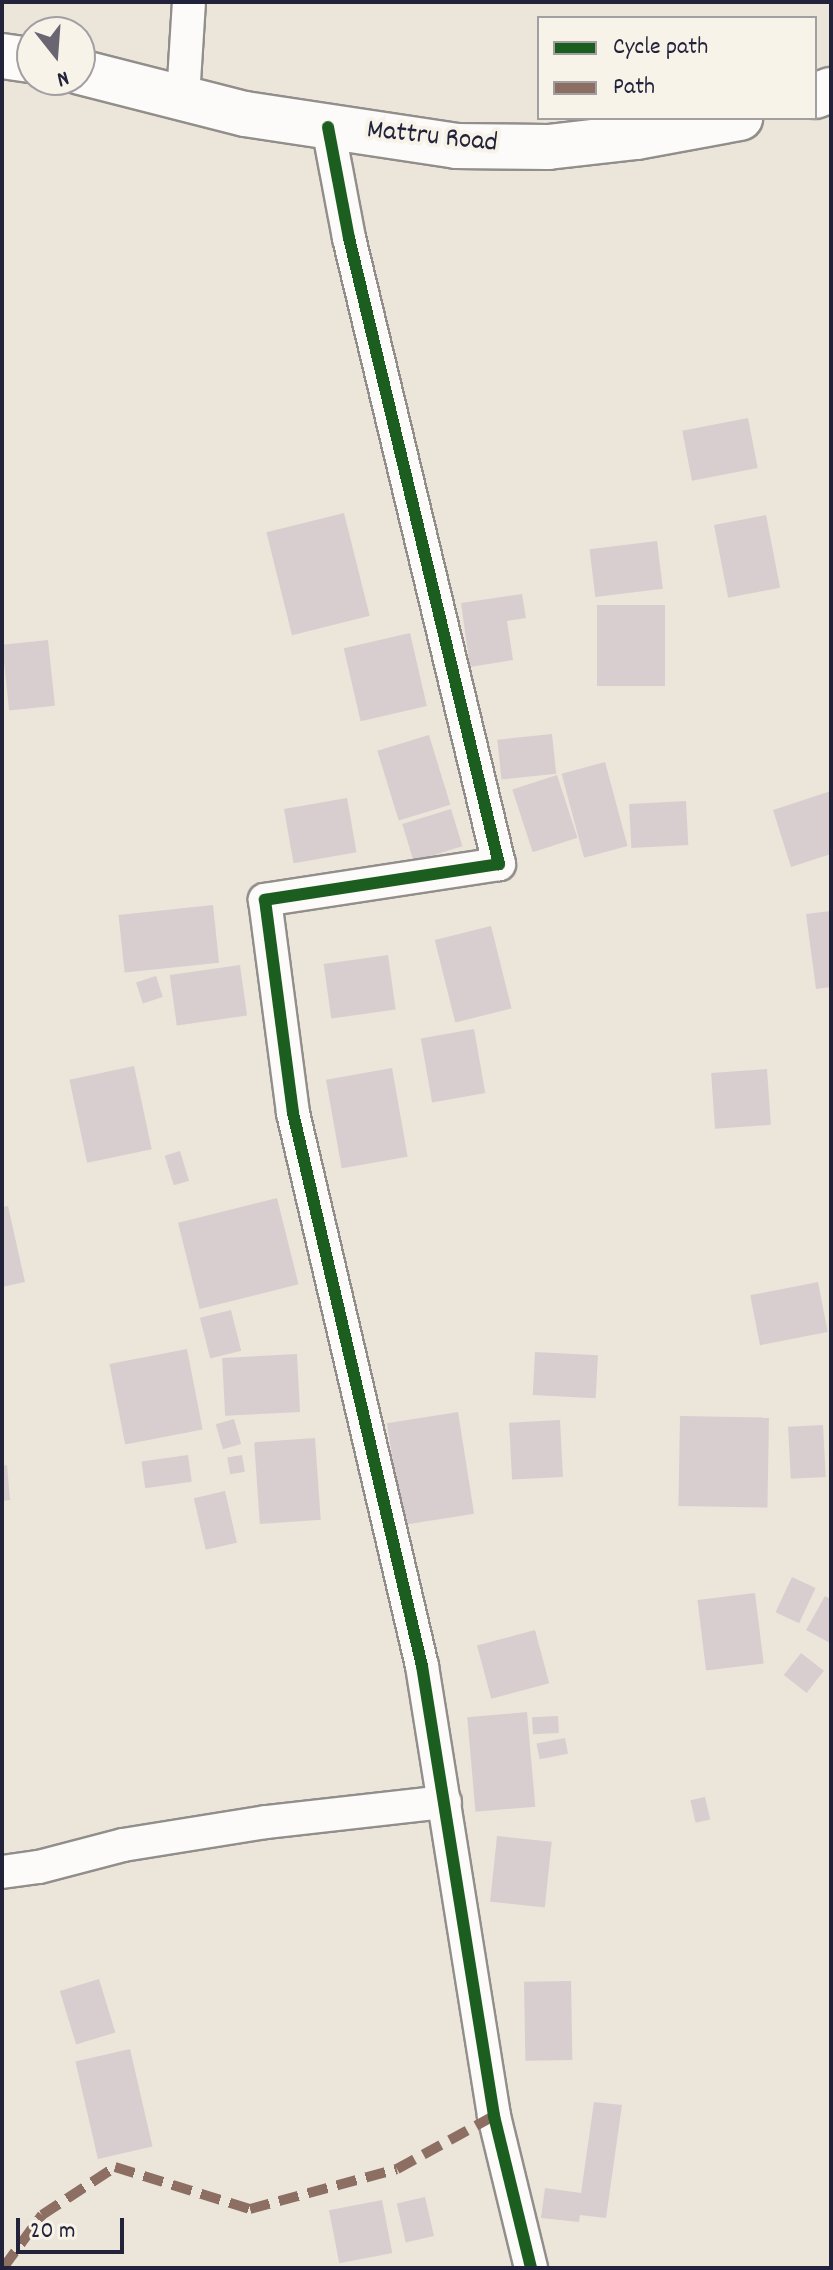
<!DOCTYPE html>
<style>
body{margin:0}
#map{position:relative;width:833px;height:2270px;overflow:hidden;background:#ece5d9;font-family:Dekko,sans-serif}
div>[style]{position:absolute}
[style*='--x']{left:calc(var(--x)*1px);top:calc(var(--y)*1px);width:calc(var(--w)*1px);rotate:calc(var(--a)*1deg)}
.building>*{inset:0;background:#d8ced0;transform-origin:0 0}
.roads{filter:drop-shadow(2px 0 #918e8b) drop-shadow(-2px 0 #918e8b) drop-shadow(0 2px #918e8b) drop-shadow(0 -2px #918e8b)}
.street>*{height:32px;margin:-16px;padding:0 16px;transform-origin:16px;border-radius:16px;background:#fcfbf9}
.secondary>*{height:44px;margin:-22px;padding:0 22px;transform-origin:22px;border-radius:22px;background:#fcfbf9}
.quiet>*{height:10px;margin-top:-5px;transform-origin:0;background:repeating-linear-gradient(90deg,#8d6e63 0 20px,transparent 0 30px)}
.cycleway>*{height:12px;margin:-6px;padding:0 6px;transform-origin:6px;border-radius:6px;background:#1b5e20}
span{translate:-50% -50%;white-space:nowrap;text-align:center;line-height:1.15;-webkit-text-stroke:8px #f7f3e8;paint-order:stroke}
.street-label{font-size:28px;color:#22223b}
.frame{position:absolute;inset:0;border:4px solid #22223b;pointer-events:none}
.legend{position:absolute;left:537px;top:16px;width:280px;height:104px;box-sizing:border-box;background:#f7f3e8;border:2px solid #a29fa3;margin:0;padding:10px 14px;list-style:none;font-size:24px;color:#22223b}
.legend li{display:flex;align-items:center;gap:16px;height:40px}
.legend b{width:40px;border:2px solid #a29fa3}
.north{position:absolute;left:16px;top:16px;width:80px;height:80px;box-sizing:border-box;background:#f7f3e8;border:2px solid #a29fa3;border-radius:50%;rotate:163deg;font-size:22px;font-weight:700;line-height:32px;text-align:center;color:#22223b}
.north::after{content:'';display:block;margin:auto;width:28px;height:36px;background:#696672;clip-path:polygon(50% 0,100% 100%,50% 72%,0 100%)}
.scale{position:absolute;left:16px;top:2218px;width:108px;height:36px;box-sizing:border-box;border:4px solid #22223b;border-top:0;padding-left:10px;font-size:24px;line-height:28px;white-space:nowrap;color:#22223b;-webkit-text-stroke:6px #f7f3e8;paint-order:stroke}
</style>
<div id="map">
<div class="building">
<i style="left:748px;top:418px;width:51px;height:67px;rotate:79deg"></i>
<i style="left:344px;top:513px;width:106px;height:80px;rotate:76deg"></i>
<i style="left:766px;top:515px;width:74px;height:53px;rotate:79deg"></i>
<i style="left:657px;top:541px;width:48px;height:68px;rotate:83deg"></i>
<i style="clip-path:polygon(522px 594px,526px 618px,507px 621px,513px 660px,470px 667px,461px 603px)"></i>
<i style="left:597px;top:605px;width:68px;height:81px"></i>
<i style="left:410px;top:633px;width:75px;height:68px;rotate:77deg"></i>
<i style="left:48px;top:640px;width:66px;height:46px;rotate:84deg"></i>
<i style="left:552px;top:734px;width:40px;height:55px;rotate:84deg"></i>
<i style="left:429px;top:735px;width:73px;height:54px;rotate:73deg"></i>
<i style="left:605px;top:762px;width:87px;height:45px;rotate:75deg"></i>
<i style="left:557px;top:775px;width:66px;height:47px;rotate:72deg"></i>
<i style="clip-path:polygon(831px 791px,831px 854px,791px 867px,773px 810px)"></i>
<i style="left:347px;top:798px;width:55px;height:64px;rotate:80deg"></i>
<i style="left:686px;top:801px;width:44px;height:57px;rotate:87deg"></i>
<i style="left:451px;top:809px;width:39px;height:51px;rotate:73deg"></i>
<i style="left:213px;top:905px;width:58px;height:95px;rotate:84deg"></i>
<i style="clip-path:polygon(831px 911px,831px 987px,816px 989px,806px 914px)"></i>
<i style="left:491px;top:926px;width:85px;height:58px;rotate:76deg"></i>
<i style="left:388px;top:955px;width:55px;height:65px;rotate:82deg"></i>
<i style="left:240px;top:965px;width:51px;height:71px;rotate:82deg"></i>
<i style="left:156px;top:976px;width:22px;height:21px;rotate:72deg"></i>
<i style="left:474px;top:1029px;width:65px;height:54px;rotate:80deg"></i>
<i style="left:134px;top:1066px;width:85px;height:66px;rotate:78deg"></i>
<i style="left:392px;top:1068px;width:90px;height:67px;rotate:80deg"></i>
<i style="left:767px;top:1069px;width:56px;height:56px;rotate:86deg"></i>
<i style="left:180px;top:1151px;width:31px;height:16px;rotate:73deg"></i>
<i style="left:277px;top:1198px;width:89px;height:102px;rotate:76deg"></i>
<i style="clip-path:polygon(8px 1206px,25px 1282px,2px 1287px,2px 1207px)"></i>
<i style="left:818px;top:1282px;width:51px;height:69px;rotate:79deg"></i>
<i style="left:231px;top:1310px;width:42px;height:32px;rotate:76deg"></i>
<i style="left:187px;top:1349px;width:82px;height:79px;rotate:79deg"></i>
<i style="left:535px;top:1352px;width:63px;height:43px;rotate:3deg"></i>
<i style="left:297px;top:1354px;width:58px;height:75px;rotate:87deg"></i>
<i style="left:458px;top:1412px;width:103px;height:72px;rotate:81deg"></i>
<i style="left:680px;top:1416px;width:89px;height:90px;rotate:1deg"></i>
<i style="left:234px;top:1419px;width:26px;height:19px;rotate:74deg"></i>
<i style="left:560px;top:1420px;width:57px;height:51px;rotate:87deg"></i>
<i style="left:823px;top:1425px;width:52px;height:35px;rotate:87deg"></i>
<i style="left:315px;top:1438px;width:82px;height:61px;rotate:86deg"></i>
<i style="left:188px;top:1455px;width:27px;height:47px;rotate:82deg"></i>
<i style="left:242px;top:1455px;width:17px;height:15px;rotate:80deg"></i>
<i style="clip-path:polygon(7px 1465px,10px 1500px,2px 1501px,2px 1466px)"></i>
<i style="left:225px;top:1491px;width:53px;height:32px;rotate:77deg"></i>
<i style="left:792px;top:1577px;width:26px;height:39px;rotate:25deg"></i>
<i style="left:755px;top:1593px;width:71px;height:58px;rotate:83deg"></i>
<i style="clip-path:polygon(825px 1596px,831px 1599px,830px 1643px,806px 1630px)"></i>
<i style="left:535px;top:1630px;width:55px;height:60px;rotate:75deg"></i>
<i style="left:801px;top:1653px;width:29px;height:28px;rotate:38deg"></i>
<i style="left:527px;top:1712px;width:95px;height:60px;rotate:85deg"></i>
<i style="left:558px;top:1716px;width:17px;height:26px;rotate:87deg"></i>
<i style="left:565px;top:1738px;width:16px;height:29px;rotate:79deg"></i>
<i style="left:705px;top:1797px;width:23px;height:15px;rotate:77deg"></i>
<i style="left:497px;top:1836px;width:55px;height:66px;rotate:6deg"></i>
<i style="left:99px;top:1979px;width:56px;height:41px;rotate:73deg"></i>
<i style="left:571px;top:1981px;width:79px;height:47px;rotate:89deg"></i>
<i style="left:130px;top:2049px;width:100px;height:56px;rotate:77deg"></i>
<i style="clip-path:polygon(594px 2102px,622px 2105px,606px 2218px,580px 2215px,579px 2222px,541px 2218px,545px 2188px,581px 2193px)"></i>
<i style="left:425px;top:2197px;width:40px;height:29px;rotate:77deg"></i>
<i style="left:382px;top:2200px;width:54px;height:54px;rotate:79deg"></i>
</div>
<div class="roads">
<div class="street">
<i style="--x:183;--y:97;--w:95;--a:-86.4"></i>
<i style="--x:328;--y:127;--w:113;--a:79.3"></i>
<i style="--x:349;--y:238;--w:644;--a:76.53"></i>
<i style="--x:499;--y:864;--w:237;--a:171.3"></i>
<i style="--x:265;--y:900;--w:215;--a:82.5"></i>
<i style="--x:293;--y:1113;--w:568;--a:76.87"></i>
<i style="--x:422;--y:1666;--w:456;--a:80.9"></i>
<i style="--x:494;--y:2116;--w:156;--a:76.3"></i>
<i style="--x:2;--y:1872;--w:37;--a:-8"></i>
<i style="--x:39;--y:1867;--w:87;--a:-14.7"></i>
<i style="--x:123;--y:1845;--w:145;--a:-9.1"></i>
<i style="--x:266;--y:1822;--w:180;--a:-6.4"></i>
</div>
<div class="secondary">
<i style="--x:2;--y:56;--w:30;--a:8"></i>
<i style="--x:80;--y:72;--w:170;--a:14.3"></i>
<i style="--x:245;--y:114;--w:213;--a:8.6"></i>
<i style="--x:456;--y:146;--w:92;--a:0.6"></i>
<i style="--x:548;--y:147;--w:89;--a:-6.5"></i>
<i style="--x:636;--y:137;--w:106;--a:-10.4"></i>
<i style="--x:815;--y:96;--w:17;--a:-21"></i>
</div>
</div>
<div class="quiet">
<i style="--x:3;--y:2268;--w:66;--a:-53.7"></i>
<i style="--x:42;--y:2215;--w:87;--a:-33.3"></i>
<i style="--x:115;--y:2167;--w:141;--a:17.3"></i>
<i style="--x:250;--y:2209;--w:152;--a:-15.2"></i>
<i style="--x:397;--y:2169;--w:111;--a:-28.7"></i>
</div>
<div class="cycleway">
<i style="--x:328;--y:127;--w:113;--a:79.3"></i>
<i style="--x:349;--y:238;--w:644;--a:76.53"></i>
<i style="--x:499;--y:864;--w:237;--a:171.3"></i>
<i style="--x:265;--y:900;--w:215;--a:82.5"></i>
<i style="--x:293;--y:1113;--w:568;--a:76.87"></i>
<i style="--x:422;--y:1666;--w:456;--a:80.9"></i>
<i style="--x:494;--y:2116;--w:156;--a:76.3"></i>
</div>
<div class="street-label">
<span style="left:432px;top:138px;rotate:6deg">Mattru Road</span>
</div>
<div class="frame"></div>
<ul class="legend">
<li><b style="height:10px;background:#1b5e20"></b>Cycle path</li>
<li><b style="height:10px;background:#8d6e63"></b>Path</li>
</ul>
<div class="north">N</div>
<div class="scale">20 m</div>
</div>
